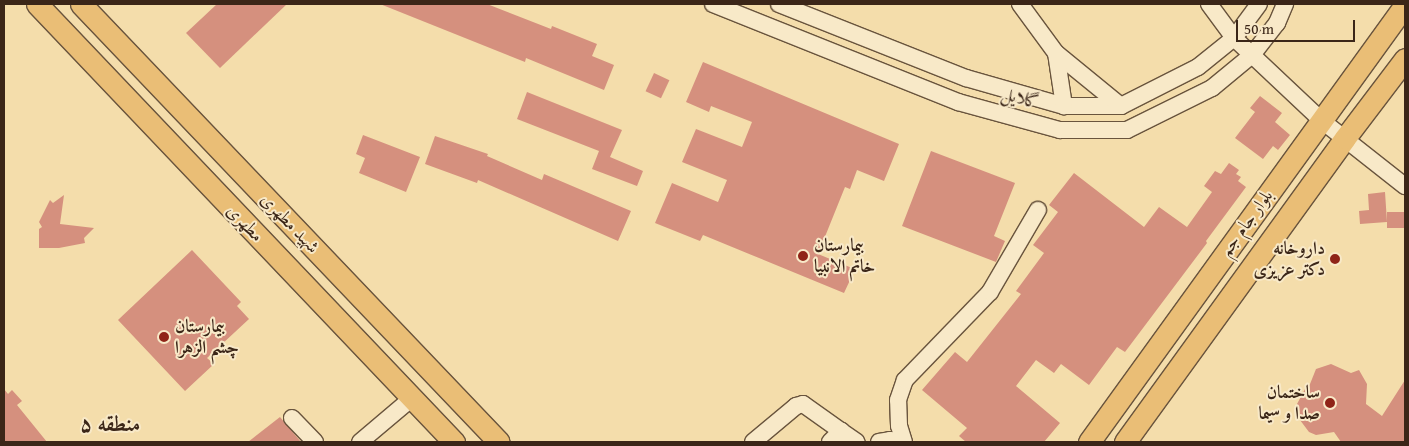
<!DOCTYPE html>
<meta charset="utf-8">
<style>
body{margin:0}
#map{position:relative;width:1409px;height:446px;overflow:hidden;background:#f4ddab;font-family:"Gentium Book Plus",Amiri,serif}
div>[style]{position:absolute}
[style*='--x']{left:calc(var(--x)*1px);top:calc(var(--y)*1px);width:calc(var(--w)*1px);rotate:calc(var(--a)*1deg)}
.building>*{inset:0;background:#d5907e;transform-origin:0 0}
.roads{filter:drop-shadow(1px 0 #69543d) drop-shadow(-1px 0 #69543d) drop-shadow(0 1px #69543d) drop-shadow(0 -1px #69543d)}
.minor>*{height:16px;margin:-8px;padding:0 8px;transform-origin:8px;border-radius:8px;background:#f8e9c8}
.major>*{height:21px;margin:-10.5px;padding:0 10.5px;transform-origin:10.5px;border-radius:10.5px;background:#eabe76}
.dots>*{width:14px;height:14px;translate:-50% -50%;box-sizing:border-box;border:2px solid #f8e9c8;border-radius:50%}
span{translate:-50% -50%;white-space:nowrap;text-align:center;line-height:1.15;-webkit-text-stroke:4px #f8e9c8;paint-order:stroke}
.street-label{font-size:18px;color:#3b2618}
.poi-label{font-size:18px;color:#3b2618;font-weight:700}
.left{translate:0 -50%;text-align:left}
.right{translate:-100% -50%;text-align:right}
.district-label{font-size:22px;color:#3b2618;font-weight:700}
.frame{position:absolute;inset:0;border:5px solid #3b2618;pointer-events:none}
.scale{position:absolute;left:1236px;top:20px;width:119px;height:22px;box-sizing:border-box;border:2px solid #3b2618;border-top:0;padding-left:6px;font-size:15px;line-height:18px;white-space:nowrap;color:#3b2618;-webkit-text-stroke:4px #f8e9c8;paint-order:stroke}
</style>
<div id="map">
<div class="building">
<i style="clip-path:polygon(217px 4px,287px 4px,220px 68px,186px 33px)"></i>
<i style="clip-path:polygon(380px 4px,487px 4px,551px 29px,552px 26px,597px 44px,592px 56px,614px 65px,604px 90px,526px 58px,525px 62px)"></i>
<i style="clip-path:polygon(703px 62px,899px 144px,884px 181px,857px 170px,850px 189px,845px 187px,818px 254px,852px 268px,849px 277px,851px 278px,844px 293px,703px 235px,700px 241px,655px 223px,672px 183px,718px 202px,727px 180px,682px 162px,696px 129px,742px 147px,752px 122px,711px 106px,709px 112px,686px 102px)"></i>
<i style="left:654px;top:73px;width:17px;height:20px;rotate:25deg"></i>
<i style="clip-path:polygon(527px 92px,622px 130px,610px 157px,643px 171px,637px 186px,592px 169px,599px 151px,517px 119px)"></i>
<i style="clip-path:polygon(1260px 96px,1282px 113px,1275px 122px,1290px 135px,1278px 150px,1273px 146px,1263px 159px,1235px 138px,1255px 112px,1250px 108px)"></i>
<i style="clip-path:polygon(363px 135px,420px 157px,406px 192px,359px 173px,365px 158px,356px 154px)"></i>
<i style="clip-path:polygon(435px 136px,488px 154px,487px 156px,542px 180px,544px 174px,631px 211px,618px 241px,478px 180px,477px 183px,425px 164px)"></i>
<i style="clip-path:polygon(931px 151px,1015px 183px,994px 236px,1005px 241px,996px 262px,902px 226px)"></i>
<i style="clip-path:polygon(1229px 163px,1239px 170px,1236px 174px,1241px 177px,1238px 181px,1246px 187px,1206px 241px,1207px 243px,1125px 352px,1117px 347px,1089px 385px,1061px 364px,1054px 373px,1036px 360px,1016px 386px,1060px 423px,1044px 442px,966px 442px,959px 436px,967px 428px,922px 390px,955px 352px,967px 362px,1021px 294px,1016px 291px,1044px 253px,1033px 245px,1058px 212px,1049px 205px,1074px 173px,1144px 227px,1159px 207px,1187px 227px,1212px 192px,1204px 186px,1215px 171px,1221px 174px)"></i>
<i style="clip-path:polygon(1385px 192px,1387px 222px,1360px 224px,1359px 211px,1369px 210px,1368px 194px)"></i>
<i style="clip-path:polygon(64px 195px,60px 224px,94px 228px,84px 238px,85px 243px,59px 248px,39px 248px,39px 229px,42px 227px,39px 222px,50px 200px,53px 203px)"></i>
<i style="left:1405px;top:212px;width:16px;height:18px;rotate:90deg"></i>
<i style="clip-path:polygon(192px 250px,241px 302px,237px 306px,249px 319px,207px 358px,214px 364px,185px 391px,118px 320px)"></i>
<i style="clip-path:polygon(1331px 364px,1351px 373px,1359px 370px,1367px 384px,1366px 404px,1382px 416px,1405px 380px,1405px 442px,1341px 442px,1334px 432px,1316px 435px,1309px 432px,1300px 420px,1297px 404px,1305px 389px,1310px 384px,1316px 369px)"></i>
<i style="clip-path:polygon(4px 389px,8px 394px,12px 390px,22px 401px,17px 405px,47px 442px,4px 442px)"></i>
<i style="clip-path:polygon(280px 417px,301px 442px,248px 442px)"></i>
</div>
<div class="roads">
<div class="minor">
<i style="--x:713;--y:4;--w:264;--a:21.8"></i>
<i style="--x:958;--y:102;--w:106;--a:15.4"></i>
<i style="--x:1060;--y:130;--w:67;--a:0"></i>
<i style="--x:1127;--y:130;--w:95;--a:-26.3"></i>
<i style="--x:1212;--y:88;--w:52;--a:-39.5"></i>
<i style="--x:1252;--y:55;--w:41;--a:-52"></i>
<i style="--x:1277;--y:23;--w:21;--a:-67"></i>
<i style="--x:779;--y:4;--w:201;--a:21.6"></i>
<i style="--x:966;--y:78;--w:102;--a:15.9"></i>
<i style="--x:1064;--y:106;--w:57;--a:0"></i>
<i style="--x:1121;--y:106;--w:86;--a:-26.9"></i>
<i style="--x:1198;--y:67;--w:46;--a:-38.9"></i>
<i style="--x:1234;--y:38;--w:42;--a:-53.7"></i>
<i style="--x:1020;--y:4;--w:61;--a:53.7"></i>
<i style="--x:1056;--y:53;--w:84;--a:39.2"></i>
<i style="--x:1209;--y:4;--w:42;--a:53.7"></i>
<i style="--x:1234;--y:38;--w:120;--a:43.3"></i>
<i style="--x:1321;--y:120;--w:107;--a:38.2"></i>
<i style="--x:1056;--y:53;--w:54;--a:81.4"></i>
<i style="--x:292;--y:418;--w:33;--a:46"></i>
<i style="--x:360;--y:442;--w:68;--a:-40.2"></i>
<i style="--x:753;--y:442;--w:56;--a:-39.9"></i>
<i style="--x:796;--y:406;--w:7;--a:-16"></i>
<i style="--x:803;--y:404;--w:47;--a:35.4"></i>
<i style="--x:830;--y:442;--w:16;--a:-45"></i>
<i style="--x:841;--y:431;--w:19;--a:35"></i>
<i style="--x:879;--y:442;--w:11;--a:-10"></i>
<i style="--x:890;--y:440;--w:7;--a:16"></i>
<i style="--x:904;--y:442;--w:17;--a:-107"></i>
<i style="--x:899;--y:426;--w:26;--a:-92"></i>
<i style="--x:898;--y:400;--w:21;--a:-71"></i>
<i style="--x:905;--y:380;--w:122;--a:-46"></i>
<i style="--x:990;--y:292;--w:95;--a:-59.7"></i>
</div>
<div class="major">
<i style="--x:37;--y:4;--w:605;--a:46.41"></i>
<i style="--x:81;--y:4;--w:605;--a:46.34"></i>
<i style="--x:1089;--y:442;--w:539;--a:-54.13"></i>
<i style="--x:1125;--y:442;--w:375;--a:-54.1"></i>
<i style="--x:1345;--y:138;--w:99;--a:-52.8"></i>
</div>
</div>
<div class="dots">
<i style="left:803px;top:256px;background:#8f2418"></i>
<i style="left:1335px;top:259px;background:#8f2418"></i>
<i style="left:164px;top:337px;background:#8f2418"></i>
<i style="left:1330px;top:403px;background:#8f2418"></i>
</div>
<div class="street-label">
<span style="left:1020px;top:98px;rotate:16deg">گلایل</span>
<span style="left:245px;top:223px;rotate:46deg">مطهری</span>
<span style="left:290px;top:223px;rotate:46deg">شهید مطهری</span>
<span style="left:1246px;top:223px;rotate:-54deg">بلوار جام جم</span>
</div>
<div class="poi-label">
<span class="left" style="left:814px;top:256px">بیمارستان<br>خاتم الانبیا</span>
<span class="right" style="left:1325px;top:259px">داروخانه<br>دکتر عزیزی</span>
<span class="left" style="left:175px;top:337px">بیمارستان<br>چشم الزهرا</span>
<span class="right" style="left:1320px;top:403px">ساختمان<br>صدا و سیما</span>
</div>
<div class="district-label">
<span style="left:110px;top:424px">منطقه ۵</span>
</div>
<div class="frame"></div>
<div class="scale">50 m</div>
</div>
